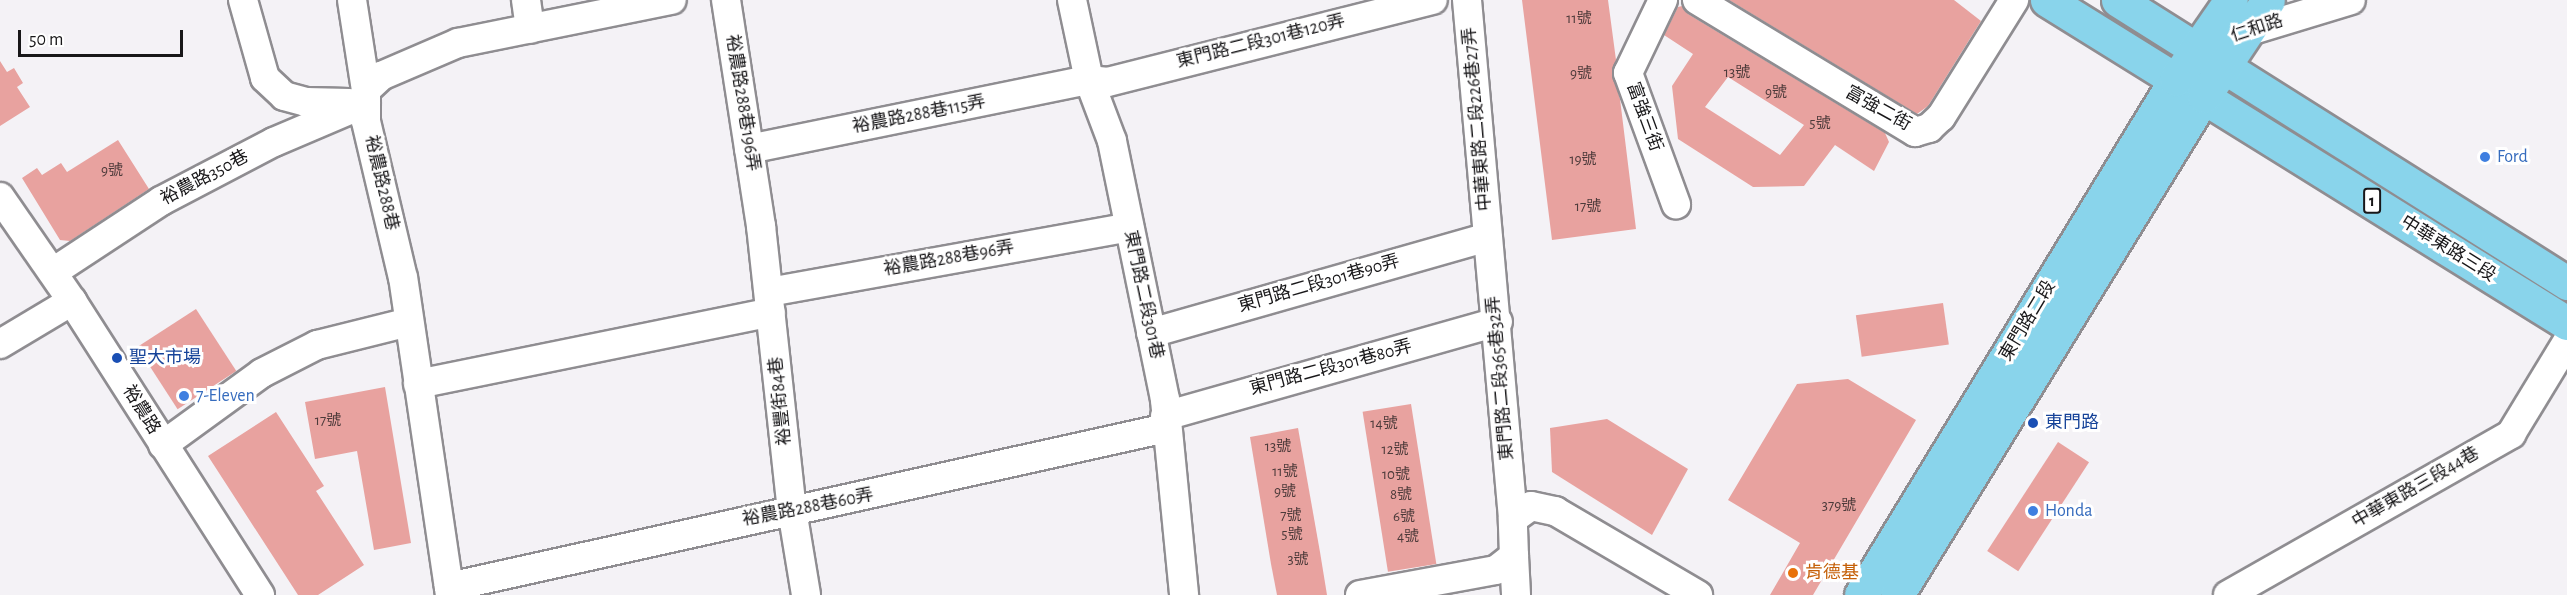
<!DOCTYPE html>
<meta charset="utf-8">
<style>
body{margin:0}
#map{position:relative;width:2567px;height:595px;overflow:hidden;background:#f4f2f6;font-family:"Alegreya Sans","Noto Sans TC",sans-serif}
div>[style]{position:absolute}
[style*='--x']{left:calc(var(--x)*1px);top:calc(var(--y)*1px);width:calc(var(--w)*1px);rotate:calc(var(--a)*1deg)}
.building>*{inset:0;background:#e8a29f;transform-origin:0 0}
.roads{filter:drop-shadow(2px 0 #8f8d91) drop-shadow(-2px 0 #8f8d91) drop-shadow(0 2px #8f8d91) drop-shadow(0 -2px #8f8d91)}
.minor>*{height:28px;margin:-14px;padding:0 14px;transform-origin:14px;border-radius:14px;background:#fff}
.major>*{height:33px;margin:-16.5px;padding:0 16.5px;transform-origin:16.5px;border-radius:16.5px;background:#89d4eb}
.dots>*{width:16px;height:16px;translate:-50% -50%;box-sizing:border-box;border:3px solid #fff;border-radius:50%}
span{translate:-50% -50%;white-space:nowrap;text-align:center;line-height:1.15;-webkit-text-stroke:6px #fff;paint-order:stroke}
.number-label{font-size:15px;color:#4c3a3a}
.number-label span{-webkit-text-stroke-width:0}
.shield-label span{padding:2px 4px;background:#fff;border:2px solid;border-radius:4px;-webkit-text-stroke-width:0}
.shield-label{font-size:16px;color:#181719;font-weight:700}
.street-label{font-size:18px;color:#181719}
.shop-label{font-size:18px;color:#366cbe}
.left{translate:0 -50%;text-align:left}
.transit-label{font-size:18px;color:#164399}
.food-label{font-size:18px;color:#c56008}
.scale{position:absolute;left:18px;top:30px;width:165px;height:27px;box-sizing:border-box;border:3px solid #181719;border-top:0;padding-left:8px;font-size:18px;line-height:21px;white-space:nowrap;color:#181719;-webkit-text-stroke:4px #fff;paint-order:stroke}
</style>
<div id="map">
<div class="building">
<i style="clip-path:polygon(1522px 0,1608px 0,1616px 60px,1612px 73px,1620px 99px,1636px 229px,1552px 240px)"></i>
<i style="clip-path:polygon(1729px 0,1954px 0,1981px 21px,1928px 106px,1917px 114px)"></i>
<i style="clip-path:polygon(evenodd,1682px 6px,1688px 14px,1885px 133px,1889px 142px,1874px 171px,1835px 145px,1804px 186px,1753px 187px,1678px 139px,1672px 86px,1693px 54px,1664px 35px,1678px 7px,1682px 6px,1728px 77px,1804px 125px,1780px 155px,1705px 107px,1728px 77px)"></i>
<i style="clip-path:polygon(0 61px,7px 72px,14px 68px,23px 83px,17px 87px,30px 107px,0 126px)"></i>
<i style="clip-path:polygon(118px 140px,149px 189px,70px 241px,60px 240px,22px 178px,37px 168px,42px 175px,61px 163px,67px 172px)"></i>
<i style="left:1943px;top:303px;width:42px;height:88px;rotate:82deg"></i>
<i style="left:196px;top:309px;width:74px;height:70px;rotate:57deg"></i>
<i style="clip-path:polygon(1848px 379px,1916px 420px,1813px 595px,1770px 595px,1800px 543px,1728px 500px,1797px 384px)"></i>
<i style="clip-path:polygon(385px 387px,411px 543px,374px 550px,357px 451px,315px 459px,305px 402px)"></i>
<i style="left:1411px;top:404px;width:162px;height:49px;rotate:81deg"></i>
<i style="clip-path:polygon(276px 412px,324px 486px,316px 491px,364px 565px,318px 595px,298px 595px,208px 456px)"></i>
<i style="clip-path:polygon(1607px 419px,1688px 469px,1652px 535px,1552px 472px,1550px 428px)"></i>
<i style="clip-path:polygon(1298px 428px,1320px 552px,1327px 595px,1277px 595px,1271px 564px,1250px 437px)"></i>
<i style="left:2058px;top:442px;width:37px;height:130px;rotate:33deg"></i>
</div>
<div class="roads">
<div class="minor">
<i style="--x:243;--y:0;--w:81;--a:74.2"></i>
<i style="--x:265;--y:78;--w:26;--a:43"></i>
<i style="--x:284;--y:96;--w:23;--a:15"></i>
<i style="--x:306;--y:102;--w:43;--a:1.3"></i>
<i style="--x:352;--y:0;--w:91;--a:81.2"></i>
<i style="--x:526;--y:0;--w:29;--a:82"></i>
<i style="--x:726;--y:0;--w:229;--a:81.2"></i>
<i style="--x:761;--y:226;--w:286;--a:83.8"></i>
<i style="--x:792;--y:510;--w:86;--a:80.6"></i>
<i style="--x:1072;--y:0;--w:82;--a:78"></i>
<i style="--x:1089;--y:80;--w:65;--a:69.3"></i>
<i style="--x:1112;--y:141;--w:264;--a:78.4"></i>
<i style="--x:1165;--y:400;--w:196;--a:84.4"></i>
<i style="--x:1467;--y:0;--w:521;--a:84.93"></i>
<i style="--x:1663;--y:0;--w:81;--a:115.6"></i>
<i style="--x:1628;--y:73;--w:140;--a:69.9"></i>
<i style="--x:1697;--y:0;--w:255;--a:31.2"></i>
<i style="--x:1915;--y:132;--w:15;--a:-16"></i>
<i style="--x:1929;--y:128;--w:16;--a:-43"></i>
<i style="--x:1941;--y:117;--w:138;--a:-58"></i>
<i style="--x:2236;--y:35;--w:120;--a:-16.9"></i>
<i style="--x:749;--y:149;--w:347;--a:-11.5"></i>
<i style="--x:1089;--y:80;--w:19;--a:6"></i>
<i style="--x:1108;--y:82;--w:335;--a:-14.2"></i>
<i style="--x:0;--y:197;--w:126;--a:55.3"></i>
<i style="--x:72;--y:301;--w:349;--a:57.4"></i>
<i style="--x:53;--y:272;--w:129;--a:-33.3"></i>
<i style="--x:161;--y:201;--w:127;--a:-27.6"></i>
<i style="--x:274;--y:142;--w:100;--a:-23"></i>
<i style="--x:769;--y:292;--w:366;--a:-10.2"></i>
<i style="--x:1151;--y:333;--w:350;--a:-15.9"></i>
<i style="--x:0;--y:344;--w:84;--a:-30.8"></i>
<i style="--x:418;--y:384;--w:360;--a:-11.5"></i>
<i style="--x:1165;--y:416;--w:346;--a:-15.8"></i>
<i style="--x:163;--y:445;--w:122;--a:-36"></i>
<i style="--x:262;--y:373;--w:62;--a:-27"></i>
<i style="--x:317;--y:345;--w:95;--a:-14"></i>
<i style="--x:1514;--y:556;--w:39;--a:87"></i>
<i style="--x:449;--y:587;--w:734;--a:-12.5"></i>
<i style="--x:450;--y:595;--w:320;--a:-98.4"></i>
<i style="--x:403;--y:278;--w:161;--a:-103.3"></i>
<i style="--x:366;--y:121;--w:31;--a:-90"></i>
<i style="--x:366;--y:90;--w:21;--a:-43"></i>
<i style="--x:381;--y:76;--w:84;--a:-23.2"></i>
<i style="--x:458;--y:43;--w:218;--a:-11.4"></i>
<i style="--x:1360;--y:595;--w:138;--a:-10.4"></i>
<i style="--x:1496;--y:570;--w:23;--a:-38"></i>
<i style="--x:1514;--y:556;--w:37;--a:-92"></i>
<i style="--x:1513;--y:519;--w:22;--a:-36"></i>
<i style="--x:1531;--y:506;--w:25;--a:12"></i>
<i style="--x:1555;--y:511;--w:166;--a:30.4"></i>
<i style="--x:2228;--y:595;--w:326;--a:-29.6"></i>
<i style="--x:2511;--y:434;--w:108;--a:-58.7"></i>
</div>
<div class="major">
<i style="--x:2047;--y:0;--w:612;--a:31.85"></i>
<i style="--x:2118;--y:0;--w:531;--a:32.22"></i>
<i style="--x:1861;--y:595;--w:605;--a:-58.6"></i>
<i style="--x:2176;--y:79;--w:96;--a:-55.2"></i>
<i style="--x:1897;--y:595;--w:586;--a:-58.4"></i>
<i style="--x:2204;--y:96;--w:115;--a:-56.3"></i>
</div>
</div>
<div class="dots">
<i style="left:2485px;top:157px;background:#3f7fe0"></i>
<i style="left:117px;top:358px;background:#1a4fb4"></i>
<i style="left:184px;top:396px;background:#3f7fe0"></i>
<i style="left:2033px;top:423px;background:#1a4fb4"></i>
<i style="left:2033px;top:511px;background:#3f7fe0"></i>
<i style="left:1793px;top:573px;background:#e8710a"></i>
</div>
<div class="number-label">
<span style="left:1579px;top:19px">11號</span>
<span style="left:1737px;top:73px">13號</span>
<span style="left:1581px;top:74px">9號</span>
<span style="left:1776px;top:93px">9號</span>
<span style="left:1820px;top:124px">5號</span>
<span style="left:1583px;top:160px">19號</span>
<span style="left:112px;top:171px">9號</span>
<span style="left:1588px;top:207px">17號</span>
<span style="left:328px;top:421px">17號</span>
<span style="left:1384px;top:424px">14號</span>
<span style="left:1278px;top:447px">13號</span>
<span style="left:1395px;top:450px">12號</span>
<span style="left:1285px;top:472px">11號</span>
<span style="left:1396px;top:475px">10號</span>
<span style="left:1285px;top:492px">9號</span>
<span style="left:1401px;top:495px">8號</span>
<span style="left:1839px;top:506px">379號</span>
<span style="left:1291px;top:516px">7號</span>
<span style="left:1404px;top:517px">6號</span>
<span style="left:1292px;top:535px">5號</span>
<span style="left:1408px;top:537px">4號</span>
<span style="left:1298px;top:560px">3號</span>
</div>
<div class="shield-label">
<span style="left:2372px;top:201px">1</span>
</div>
<div class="street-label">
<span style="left:2257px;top:29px;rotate:-18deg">仁和路</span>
<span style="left:1261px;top:42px;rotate:-14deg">東門路二段301巷120弄</span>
<span style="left:742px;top:103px;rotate:81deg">裕農路288巷196弄</span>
<span style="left:1878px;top:109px;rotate:29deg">富強二街</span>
<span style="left:919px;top:115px;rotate:-11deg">裕農路288巷115弄</span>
<span style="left:1644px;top:117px;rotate:70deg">富強三街</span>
<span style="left:1478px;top:119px;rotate:-95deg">中華東路二段226巷27弄</span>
<span style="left:205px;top:178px;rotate:-28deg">裕農路350巷</span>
<span style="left:381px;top:183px;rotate:77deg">裕農路288巷</span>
<span style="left:2448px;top:249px;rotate:32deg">中華東路三段</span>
<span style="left:949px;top:259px;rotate:-10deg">裕農路288巷96弄</span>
<span style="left:1319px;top:284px;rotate:-16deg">東門路二段301巷90弄</span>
<span style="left:1143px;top:295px;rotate:78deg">東門路二段301巷</span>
<span style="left:2028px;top:321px;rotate:-59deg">東門路二段</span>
<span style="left:1331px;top:368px;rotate:-15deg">東門路二段301巷80弄</span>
<span style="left:1501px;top:378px;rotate:-95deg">東門路二段365巷32弄</span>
<span style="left:781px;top:401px;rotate:-96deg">裕豐街84巷</span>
<span style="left:141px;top:410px;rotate:58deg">裕農路</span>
<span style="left:2416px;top:488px;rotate:-30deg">中華東路三段44巷</span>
<span style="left:808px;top:508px;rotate:-11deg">裕農路288巷60弄</span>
</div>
<div class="shop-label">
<span class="left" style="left:2497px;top:157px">Ford</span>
<span class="left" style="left:196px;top:396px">7-Eleven</span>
<span class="left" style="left:2045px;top:511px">Honda</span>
</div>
<div class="transit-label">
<span class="left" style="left:129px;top:358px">聖大市場</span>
<span class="left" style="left:2045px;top:423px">東門路</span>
</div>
<div class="food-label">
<span class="left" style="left:1805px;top:573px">肯德基</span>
</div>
<div class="scale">50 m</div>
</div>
